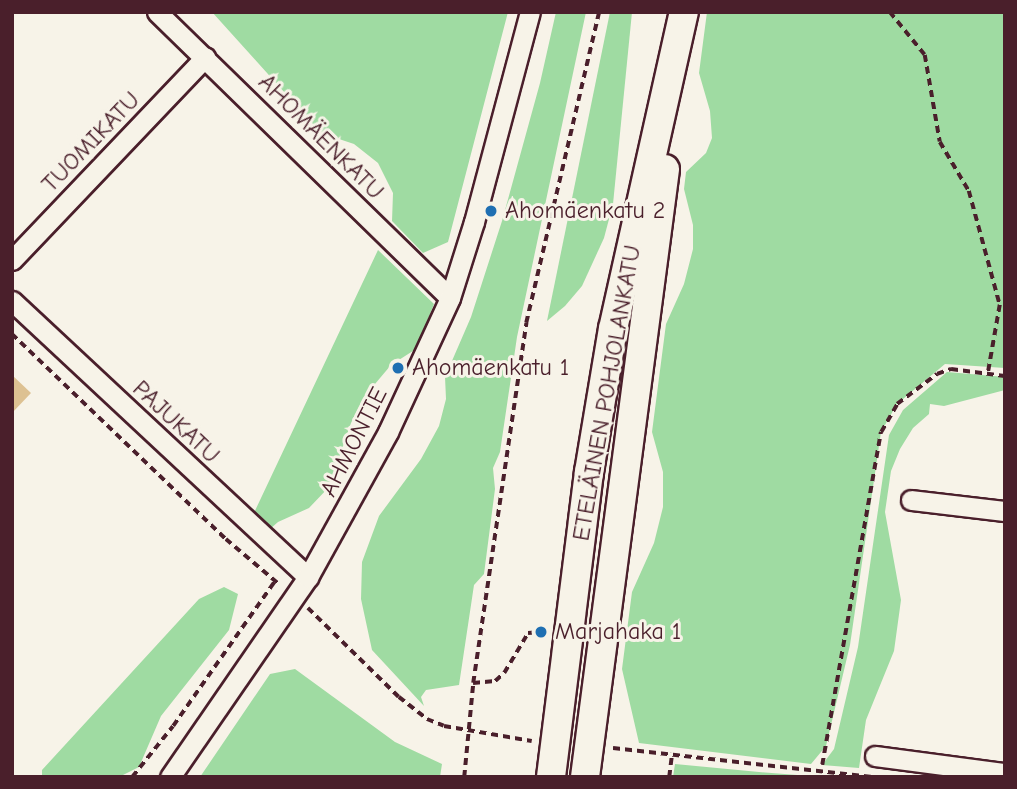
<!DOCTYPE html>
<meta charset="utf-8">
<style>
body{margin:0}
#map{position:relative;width:1017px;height:789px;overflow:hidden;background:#f7f3e8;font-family:"Comic Neue",sans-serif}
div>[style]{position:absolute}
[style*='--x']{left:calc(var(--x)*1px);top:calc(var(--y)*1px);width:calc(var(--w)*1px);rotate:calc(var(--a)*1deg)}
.green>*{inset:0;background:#9fdba2}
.building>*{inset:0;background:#ddc192}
.path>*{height:3.5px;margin-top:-1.75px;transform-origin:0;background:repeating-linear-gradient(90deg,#4a1f2b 0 7px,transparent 0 12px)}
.roads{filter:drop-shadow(2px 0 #4a1f2b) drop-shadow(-2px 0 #4a1f2b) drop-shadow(0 2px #4a1f2b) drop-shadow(0 -2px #4a1f2b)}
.street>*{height:19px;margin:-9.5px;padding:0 9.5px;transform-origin:9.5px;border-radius:9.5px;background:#f7f3e8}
.secondary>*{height:28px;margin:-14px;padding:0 14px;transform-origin:14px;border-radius:14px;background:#f7f3e8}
.dots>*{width:19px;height:19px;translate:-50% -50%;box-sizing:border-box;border:4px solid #f7f3e8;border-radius:50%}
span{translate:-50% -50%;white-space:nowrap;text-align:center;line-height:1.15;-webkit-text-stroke:6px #f7f3e8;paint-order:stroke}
.street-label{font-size:24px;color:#4a1f2b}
.poi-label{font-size:24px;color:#4a1f2b}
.left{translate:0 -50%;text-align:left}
.frame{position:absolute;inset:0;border:14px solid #4a1f2b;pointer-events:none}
</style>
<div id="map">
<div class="green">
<i style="clip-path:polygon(212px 12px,508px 12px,448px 242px,423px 253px,392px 221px,393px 193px,378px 163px,354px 144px,321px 133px)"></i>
<i style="clip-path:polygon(556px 12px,586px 12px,517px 337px,500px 452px,493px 468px,495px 489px,484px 574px,474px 585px,459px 685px,426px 690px,421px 697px,424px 706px,372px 650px,361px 599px,362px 562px,379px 516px,421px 459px,439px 426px,446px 399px,445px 377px,471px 317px,502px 221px,540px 83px)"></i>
<i style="clip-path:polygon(610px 12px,632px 12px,613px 204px,604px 238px,582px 286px,565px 306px,547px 321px)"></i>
<i style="clip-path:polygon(707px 12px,1005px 12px,1005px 368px,945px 364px,897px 404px,881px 432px,850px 645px,826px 746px,811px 764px,639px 743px,622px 669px,632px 592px,654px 543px,663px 507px,663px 472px,652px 432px,666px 324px,684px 284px,693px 249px,693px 225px,684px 189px,686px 172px,706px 153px,712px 138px,710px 111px,699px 73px)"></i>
<i style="clip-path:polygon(378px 250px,434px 304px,416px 349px,391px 365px,364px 397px,351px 423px,329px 487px,309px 508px,278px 522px,270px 529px,253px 515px)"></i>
<i style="clip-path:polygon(947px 372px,1005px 377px,1005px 390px,944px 406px,930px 404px,929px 414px,913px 428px,900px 449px,891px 471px,885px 512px,901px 600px,894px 651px,866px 720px,859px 768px,822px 765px,834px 749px,858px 647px,889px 435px,903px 410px)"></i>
<i style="clip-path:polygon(224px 587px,238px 594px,229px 630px,161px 716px,139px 767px,119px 777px,42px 777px,42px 770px,199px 599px)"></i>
<i style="clip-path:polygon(295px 669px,395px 742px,442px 764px,440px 777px,200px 777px,270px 674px)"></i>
<i style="clip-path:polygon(675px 764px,759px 772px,823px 777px,673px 777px)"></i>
</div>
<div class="building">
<i style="clip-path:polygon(12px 375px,31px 393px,12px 413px)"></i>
</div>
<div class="path">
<i style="--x:890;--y:12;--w:55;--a:50.9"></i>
<i style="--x:925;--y:55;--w:88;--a:80.2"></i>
<i style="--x:940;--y:142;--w:57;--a:59.4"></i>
<i style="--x:969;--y:191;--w:118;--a:74.8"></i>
<i style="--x:1000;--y:305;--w:70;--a:99.9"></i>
<i style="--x:12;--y:334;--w:296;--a:43.8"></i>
<i style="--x:226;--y:539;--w:71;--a:40.4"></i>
<i style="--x:308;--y:608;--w:127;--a:44.4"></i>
<i style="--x:399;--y:697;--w:36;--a:38"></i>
<i style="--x:427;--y:719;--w:18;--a:22"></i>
<i style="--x:444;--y:726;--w:89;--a:9.7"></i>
<i style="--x:473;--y:683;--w:22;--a:-5"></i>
<i style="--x:495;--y:681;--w:12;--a:-42"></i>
<i style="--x:504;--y:673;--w:47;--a:-59"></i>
<i style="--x:528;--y:633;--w:13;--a:-4"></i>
<i style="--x:613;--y:748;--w:261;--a:6.4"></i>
<i style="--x:822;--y:765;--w:338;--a:-80"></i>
<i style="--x:881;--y:432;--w:32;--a:-60"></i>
<i style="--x:897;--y:404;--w:50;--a:-36.9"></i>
<i style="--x:937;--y:374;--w:15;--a:-20"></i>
<i style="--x:951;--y:369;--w:54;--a:7.4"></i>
<i style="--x:132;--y:777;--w:65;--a:-51.2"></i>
<i style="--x:173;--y:726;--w:177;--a:-54.9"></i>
<i style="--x:464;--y:777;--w:94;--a:-84.5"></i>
<i style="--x:473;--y:683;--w:364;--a:-81.6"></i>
<i style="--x:526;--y:323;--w:319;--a:-76.8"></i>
<i style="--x:669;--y:777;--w:24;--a:-83"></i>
</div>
<div class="roads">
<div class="street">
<i style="--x:157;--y:12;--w:409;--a:44.3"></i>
<i style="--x:12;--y:260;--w:280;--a:-46.4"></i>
<i style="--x:12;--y:301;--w:405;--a:43"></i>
<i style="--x:911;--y:500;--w:95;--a:6.7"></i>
<i style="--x:875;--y:756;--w:131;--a:7.5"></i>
<i style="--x:170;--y:777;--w:243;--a:-55.4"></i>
<i style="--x:308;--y:577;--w:166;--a:-61.1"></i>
<i style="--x:388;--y:432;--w:148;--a:-65.2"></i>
<i style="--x:450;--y:298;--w:80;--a:-72.5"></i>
<i style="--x:474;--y:222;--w:217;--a:-75.1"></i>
</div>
<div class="secondary">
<i style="--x:551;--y:777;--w:307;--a:-82.9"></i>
<i style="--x:589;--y:472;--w:145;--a:-80.5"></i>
<i style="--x:613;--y:329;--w:325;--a:-77.4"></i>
<i style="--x:585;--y:777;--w:613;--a:-82.5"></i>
</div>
</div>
<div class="dots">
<i style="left:491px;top:211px;background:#1f6fb2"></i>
<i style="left:398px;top:368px;background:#1f6fb2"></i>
<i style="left:541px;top:632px;background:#1f6fb2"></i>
</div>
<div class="street-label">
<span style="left:321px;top:137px;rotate:45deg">AHOMÄENKATU</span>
<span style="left:91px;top:142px;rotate:-46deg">TUOMIKATU</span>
<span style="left:607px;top:393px;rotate:-80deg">ETELÄINEN POHJOLANKATU</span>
<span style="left:176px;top:422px;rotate:43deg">PAJUKATU</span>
<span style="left:354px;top:442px;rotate:-63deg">AHMONTIE</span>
</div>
<div class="poi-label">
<span class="left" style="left:505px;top:211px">Ahomäenkatu 2</span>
<span class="left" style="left:412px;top:368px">Ahomäenkatu 1</span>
<span class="left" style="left:555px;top:632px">Marjahaka 1</span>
</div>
<div class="frame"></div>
</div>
